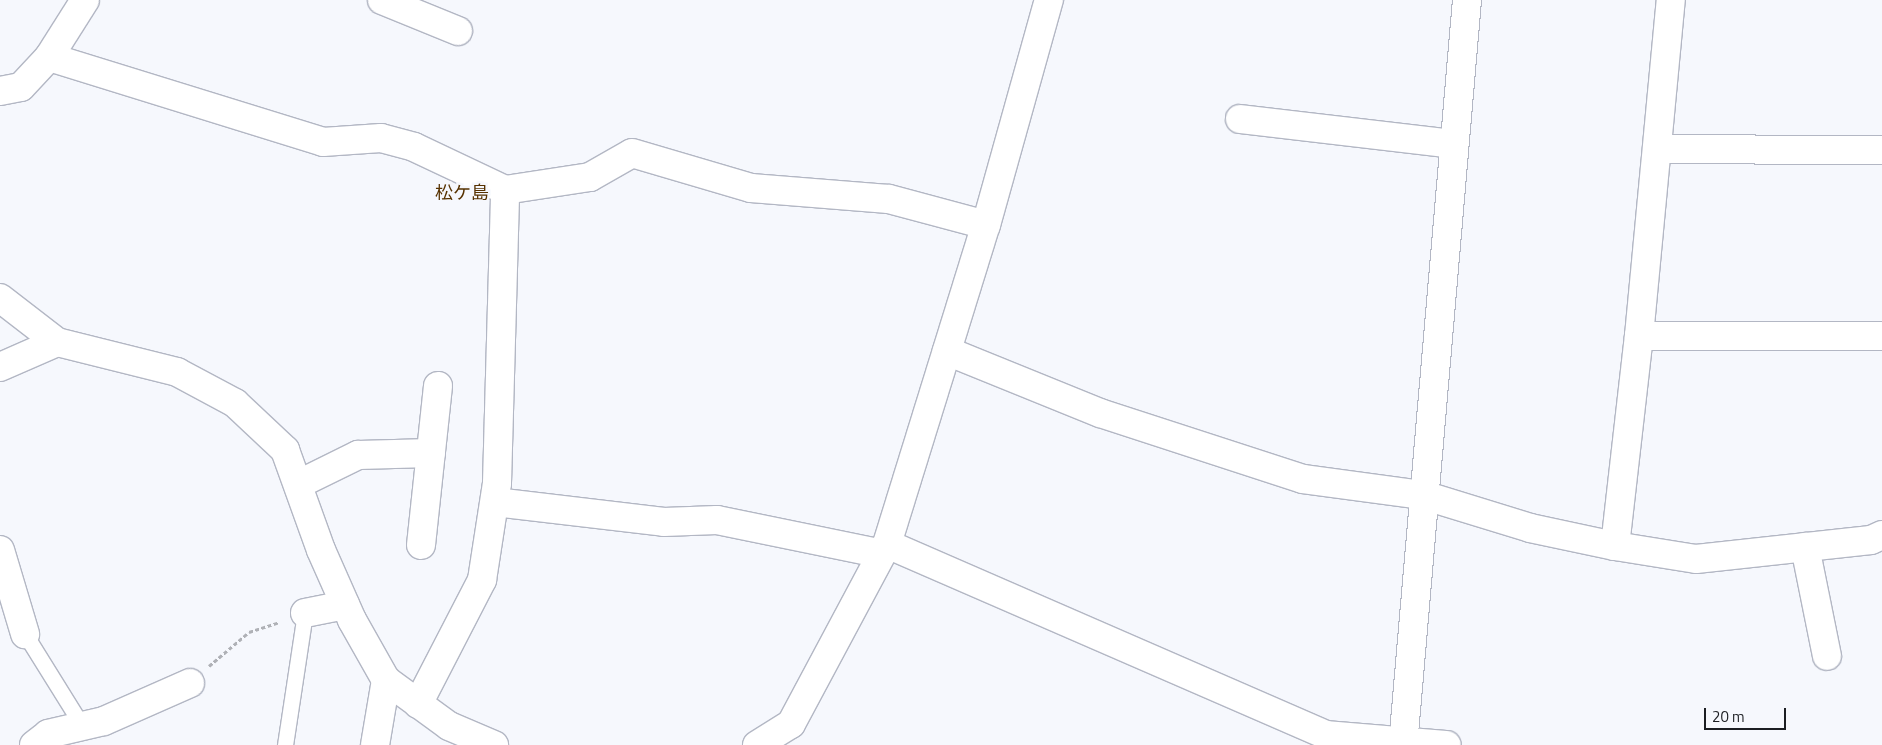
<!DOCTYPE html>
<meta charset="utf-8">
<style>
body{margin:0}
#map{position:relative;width:1882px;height:745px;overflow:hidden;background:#f6f8fd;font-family:"Titillium Web","Noto Sans JP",sans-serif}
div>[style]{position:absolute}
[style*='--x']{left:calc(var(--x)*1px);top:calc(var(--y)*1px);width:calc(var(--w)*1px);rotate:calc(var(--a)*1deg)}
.path>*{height:3px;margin-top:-1.5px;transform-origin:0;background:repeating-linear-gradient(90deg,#afb1b6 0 4px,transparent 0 6.5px)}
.roads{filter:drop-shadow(1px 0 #b3b7c4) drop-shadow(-1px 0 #b3b7c4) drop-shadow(0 1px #b3b7c4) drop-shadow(0 -1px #b3b7c4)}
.service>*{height:15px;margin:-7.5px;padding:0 7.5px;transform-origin:7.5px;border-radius:7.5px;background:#fff}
.minor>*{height:28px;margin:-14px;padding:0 14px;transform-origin:14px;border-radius:14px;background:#fff}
.tertiary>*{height:28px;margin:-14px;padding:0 14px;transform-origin:14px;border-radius:14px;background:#fff}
span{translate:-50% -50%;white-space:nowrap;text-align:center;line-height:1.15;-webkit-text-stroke:5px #f6f8fd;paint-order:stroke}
.quarter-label{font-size:18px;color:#573200}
.scale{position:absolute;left:1704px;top:708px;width:82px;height:22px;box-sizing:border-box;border:2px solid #1c1e22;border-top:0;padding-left:6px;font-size:15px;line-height:18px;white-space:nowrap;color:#1c1e22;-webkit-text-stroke:4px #f6f8fd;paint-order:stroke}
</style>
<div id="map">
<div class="path">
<i style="--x:209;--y:666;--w:52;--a:-40.4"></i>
<i style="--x:249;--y:632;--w:32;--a:-18"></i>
</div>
<div class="roads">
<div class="service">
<i style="--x:25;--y:634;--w:110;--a:58.1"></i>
<i style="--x:285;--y:745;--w:134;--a:-81.4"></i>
</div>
<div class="minor">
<i style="--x:382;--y:0;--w:82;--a:22.2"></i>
<i style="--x:49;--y:57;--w:287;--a:17.2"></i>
<i style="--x:323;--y:142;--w:58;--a:-3.9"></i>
<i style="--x:381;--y:138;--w:34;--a:15"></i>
<i style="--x:414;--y:147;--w:101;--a:25.3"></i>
<i style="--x:505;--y:190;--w:86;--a:-8.7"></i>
<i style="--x:590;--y:177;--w:48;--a:-29.7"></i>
<i style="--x:632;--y:153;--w:124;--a:16.4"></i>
<i style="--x:751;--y:188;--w:138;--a:4.6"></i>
<i style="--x:889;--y:199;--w:100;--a:15"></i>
<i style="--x:0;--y:91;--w:21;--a:-11"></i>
<i style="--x:21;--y:87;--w:41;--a:-47"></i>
<i style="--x:49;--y:57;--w:67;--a:-57.7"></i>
<i style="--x:1240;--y:119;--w:215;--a:6.7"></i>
<i style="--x:1658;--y:149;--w:224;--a:0.3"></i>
<i style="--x:0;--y:298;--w:72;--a:37.7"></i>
<i style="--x:57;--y:342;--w:124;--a:14"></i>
<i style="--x:177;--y:372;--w:66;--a:28.1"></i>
<i style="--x:235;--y:403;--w:69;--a:43.2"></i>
<i style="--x:285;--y:450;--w:106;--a:70.2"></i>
<i style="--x:321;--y:550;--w:77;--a:66.1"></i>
<i style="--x:352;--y:620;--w:69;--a:60.5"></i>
<i style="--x:386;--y:680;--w:78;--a:36.1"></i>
<i style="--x:449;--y:726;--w:49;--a:22.9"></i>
<i style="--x:1639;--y:336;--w:243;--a:0"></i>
<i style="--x:947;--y:351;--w:165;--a:22.1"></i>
<i style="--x:1100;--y:413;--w:213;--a:18"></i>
<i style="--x:1303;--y:479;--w:121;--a:7.6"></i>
<i style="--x:1423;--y:495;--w:112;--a:17.1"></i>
<i style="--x:1530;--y:528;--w:87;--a:12"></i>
<i style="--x:1615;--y:546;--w:82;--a:9.1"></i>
<i style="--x:1696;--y:559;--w:176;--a:-6.2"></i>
<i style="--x:1871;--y:540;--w:12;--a:-24"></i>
<i style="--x:0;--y:367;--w:62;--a:-23.7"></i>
<i style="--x:299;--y:484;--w:66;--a:-26.2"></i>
<i style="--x:358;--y:455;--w:73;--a:-1.6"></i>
<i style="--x:495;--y:502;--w:170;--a:6.7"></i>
<i style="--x:664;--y:522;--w:53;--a:-2.2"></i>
<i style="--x:717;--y:520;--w:168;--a:11.6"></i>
<i style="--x:887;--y:544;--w:480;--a:23.5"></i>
<i style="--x:1327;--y:735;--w:120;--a:4.8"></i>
<i style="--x:421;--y:545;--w:160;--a:-83.9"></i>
<i style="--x:1615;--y:546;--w:211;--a:-83.5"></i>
<i style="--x:1639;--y:336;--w:338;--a:-84.6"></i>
<i style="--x:1805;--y:547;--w:111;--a:78.6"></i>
<i style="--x:0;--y:550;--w:88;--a:73.4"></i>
<i style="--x:305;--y:613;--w:41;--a:-11.3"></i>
<i style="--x:418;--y:704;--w:140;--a:-62.7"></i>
<i style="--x:482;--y:580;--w:98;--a:-81.2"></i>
<i style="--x:497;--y:483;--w:293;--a:-88.4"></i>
<i style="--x:34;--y:745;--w:18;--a:-38"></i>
<i style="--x:48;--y:734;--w:57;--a:-13.1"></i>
<i style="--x:104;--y:721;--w:94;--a:-23.8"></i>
<i style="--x:375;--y:745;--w:66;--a:-80.4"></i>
<i style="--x:757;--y:745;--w:40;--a:-32"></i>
<i style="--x:791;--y:724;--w:204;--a:-61.9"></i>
<i style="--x:887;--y:544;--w:334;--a:-72.8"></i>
<i style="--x:986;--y:225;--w:234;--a:-74.4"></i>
</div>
<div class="tertiary">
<i style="--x:1403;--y:745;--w:748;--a:-85.09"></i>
</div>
</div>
<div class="quarter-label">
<span style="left:462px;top:193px">松ケ島</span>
</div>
<div class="scale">20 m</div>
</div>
